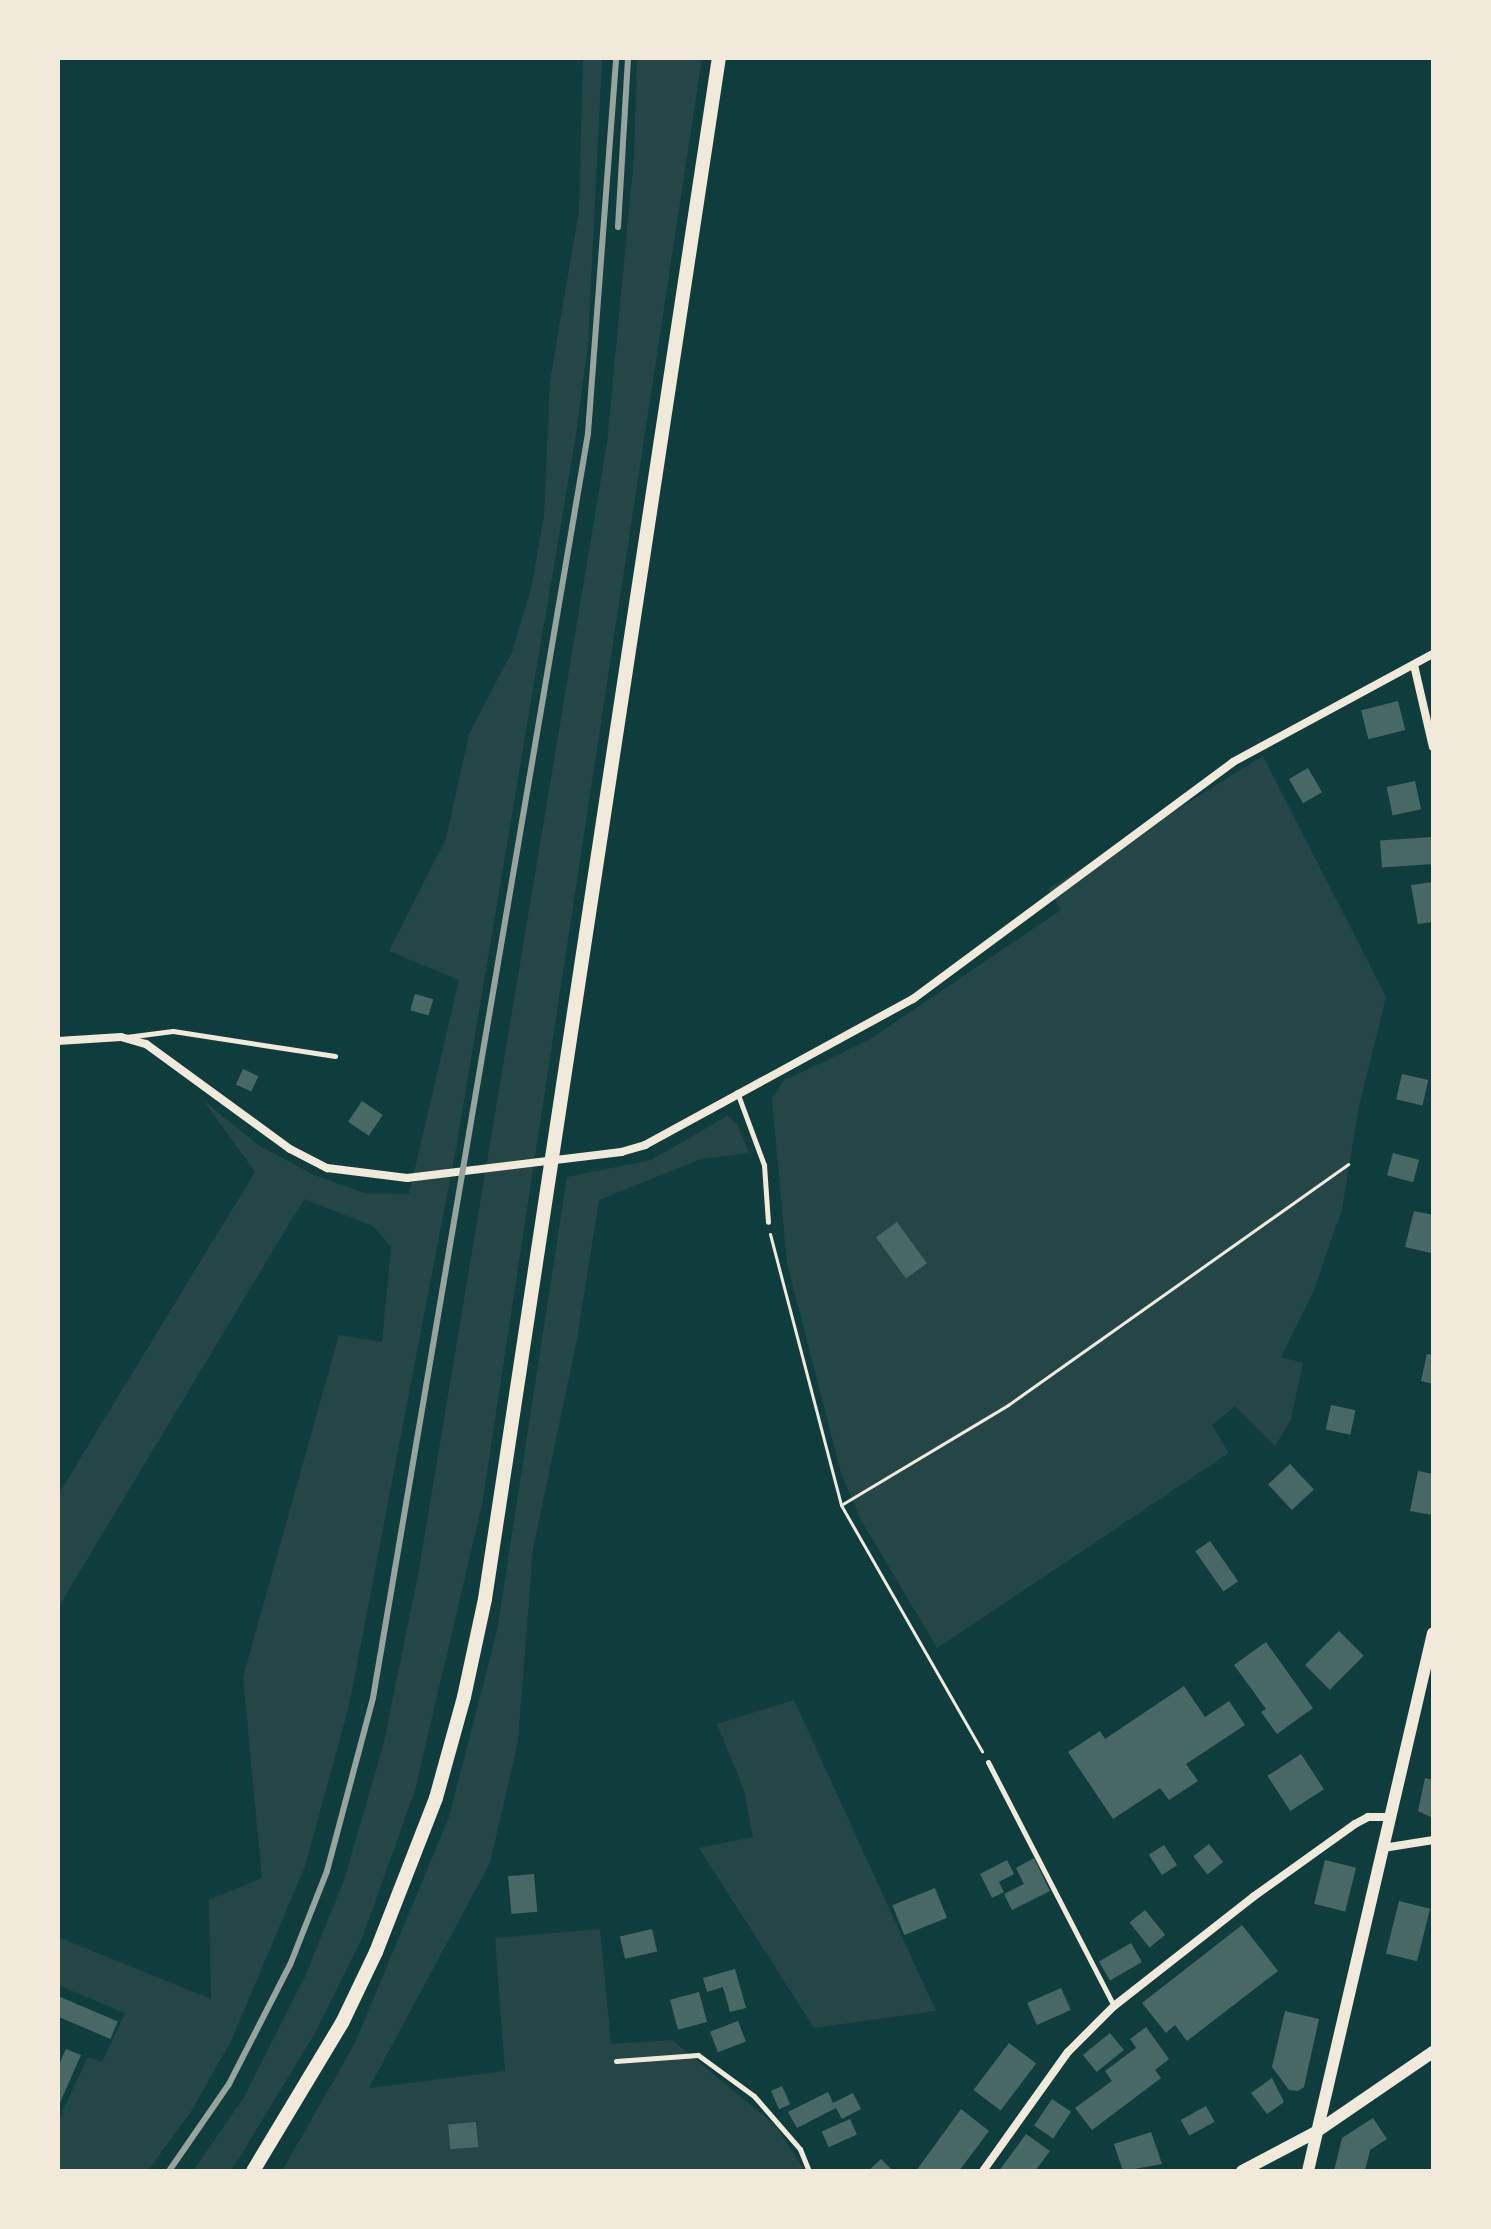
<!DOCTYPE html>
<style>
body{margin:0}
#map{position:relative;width:1491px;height:2229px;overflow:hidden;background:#0f3d3e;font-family:"Libre Baskerville",serif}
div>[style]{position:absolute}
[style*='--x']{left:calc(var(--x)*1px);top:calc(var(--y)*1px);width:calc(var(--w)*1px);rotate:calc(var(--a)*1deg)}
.green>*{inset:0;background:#244646}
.building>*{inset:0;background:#486865;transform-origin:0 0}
.path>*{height:3px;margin:-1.5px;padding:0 1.5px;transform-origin:1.5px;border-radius:1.5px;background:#f1e9da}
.service>*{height:5px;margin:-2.5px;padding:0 2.5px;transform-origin:2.5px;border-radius:2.5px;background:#f1e9da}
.minor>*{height:8px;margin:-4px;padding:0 4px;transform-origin:4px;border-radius:4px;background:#f1e9da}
.tertiary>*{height:12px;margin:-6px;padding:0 6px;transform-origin:6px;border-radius:6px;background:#f1e9da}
.secondary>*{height:14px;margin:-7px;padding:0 7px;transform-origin:7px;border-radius:7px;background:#f1e9da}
.rail>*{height:6px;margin:-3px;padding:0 3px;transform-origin:3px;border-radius:3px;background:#97a49c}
span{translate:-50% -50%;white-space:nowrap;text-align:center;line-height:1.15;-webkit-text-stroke:6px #f1e9da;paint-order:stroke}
.frame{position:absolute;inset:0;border:60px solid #f1e9da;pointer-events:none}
</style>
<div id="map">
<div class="green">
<i style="clip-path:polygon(583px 58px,602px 58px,588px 345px,576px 434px,456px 1148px,349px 1706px,305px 1866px,231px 2041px,192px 2110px,148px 2171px,58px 2171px,58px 2121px,88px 2057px,102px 2062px,125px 2013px,58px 1985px,58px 1937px,211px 1999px,209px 1900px,262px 1878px,243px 1677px,339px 1335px,382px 1342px,391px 1247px,373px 1226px,304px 1199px,58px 1608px,58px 1495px,255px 1172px,203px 1100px,258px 1145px,314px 1175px,364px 1193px,409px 1194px,459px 980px,389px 951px,446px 839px,469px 734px,512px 652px,531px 589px,544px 516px,550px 380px,579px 211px)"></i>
<i style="clip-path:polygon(637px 58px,702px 58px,482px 1505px,415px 1790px,363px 1936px,314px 2035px,231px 2171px,193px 2171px,244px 2097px,305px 1977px,344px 1880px,383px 1746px,418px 1575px,607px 443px,634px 157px)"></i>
<i style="clip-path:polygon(1263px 756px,1386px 997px,1359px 1106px,1342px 1209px,1314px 1290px,1281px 1357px,1303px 1363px,1291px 1419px,1275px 1446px,1235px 1406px,1212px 1425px,1229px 1453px,937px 1648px,861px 1520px,841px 1473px,787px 1263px,772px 1099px,783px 1081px,869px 1040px,1061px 910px,1048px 889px)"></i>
<i style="clip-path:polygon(727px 1116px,737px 1124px,749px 1153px,701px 1159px,599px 1200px,577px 1339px,533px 1549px,518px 1741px,490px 1863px,369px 2088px,505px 2071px,495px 1938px,600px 1929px,611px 2044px,672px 2040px,776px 2126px,805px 2171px,282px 2171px,355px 2043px,449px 1817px,497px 1631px,567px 1177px,651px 1160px)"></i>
<i style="clip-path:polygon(794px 1700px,936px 2011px,814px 2028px,699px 1848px,753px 1837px,744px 1790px,717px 1724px)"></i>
</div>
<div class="building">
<i style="left:1398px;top:701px;width:30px;height:38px;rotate:76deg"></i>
<i style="left:1308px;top:768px;width:28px;height:22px;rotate:60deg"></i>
<i style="left:1415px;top:781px;width:29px;height:29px;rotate:78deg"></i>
<i style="left:1431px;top:837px;width:27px;height:51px;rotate:86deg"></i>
<i style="clip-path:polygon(1433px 882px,1433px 922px,1418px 924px,1411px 885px)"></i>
<i style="left:415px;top:994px;width:19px;height:17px;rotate:16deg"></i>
<i style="left:243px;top:1069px;width:17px;height:17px;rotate:25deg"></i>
<i style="left:1402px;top:1074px;width:27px;height:26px;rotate:13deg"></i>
<i style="left:362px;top:1101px;width:25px;height:25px;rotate:34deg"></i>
<i style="left:1393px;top:1153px;width:27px;height:23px;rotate:15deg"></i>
<i style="clip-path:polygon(1414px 1211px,1433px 1215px,1431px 1253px,1405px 1247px)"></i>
<i style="left:897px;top:1222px;width:51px;height:26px;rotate:54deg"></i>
<i style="clip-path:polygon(1427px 1354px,1433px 1355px,1433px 1384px,1421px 1381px)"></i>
<i style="left:1331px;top:1405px;width:25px;height:25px;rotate:12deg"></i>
<i style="left:1290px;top:1464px;width:35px;height:30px;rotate:47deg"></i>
<i style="clip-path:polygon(1418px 1471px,1433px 1474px,1433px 1515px,1410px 1511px)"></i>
<i style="left:1210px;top:1541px;width:49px;height:18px;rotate:55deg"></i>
<i style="left:1339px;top:1631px;width:35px;height:48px;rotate:45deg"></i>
<i style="clip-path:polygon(1266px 1642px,1313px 1708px,1277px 1734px,1261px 1712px,1266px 1709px,1234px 1665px)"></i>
<i style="clip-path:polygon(1184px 1686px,1205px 1717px,1229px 1701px,1245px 1725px,1186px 1764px,1198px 1781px,1169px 1800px,1160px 1788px,1113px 1819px,1068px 1752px,1100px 1731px,1105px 1739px)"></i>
<i style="left:1301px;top:1754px;width:42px;height:40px;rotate:57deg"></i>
<i style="clip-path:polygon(1425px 1778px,1433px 1780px,1433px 1818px,1418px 1811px)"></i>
<i style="left:1209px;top:1844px;width:23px;height:20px;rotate:52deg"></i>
<i style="left:1164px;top:1845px;width:24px;height:18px;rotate:57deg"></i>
<i style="clip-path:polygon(1034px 1858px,1050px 1891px,1012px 1910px,1004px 1894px,1024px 1884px,1016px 1868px)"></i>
<i style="clip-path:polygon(1007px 1860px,1014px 1874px,999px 1882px,1004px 1892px,992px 1898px,980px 1874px)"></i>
<i style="left:1325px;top:1860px;width:32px;height:45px;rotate:14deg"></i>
<i style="left:534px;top:1874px;width:38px;height:26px;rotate:85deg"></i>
<i style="left:935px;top:1888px;width:32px;height:46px;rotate:68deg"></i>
<i style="left:1399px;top:1901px;width:32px;height:54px;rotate:14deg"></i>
<i style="left:1145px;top:1910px;width:32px;height:20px;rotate:51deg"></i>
<i style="clip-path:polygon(1242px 1925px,1278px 1971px,1187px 2041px,1175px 2025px,1166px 2033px,1142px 2003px)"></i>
<i style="left:652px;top:1929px;width:23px;height:33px;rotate:77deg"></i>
<i style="left:1131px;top:1943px;width:22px;height:37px;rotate:60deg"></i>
<i style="clip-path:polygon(735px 1969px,746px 2008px,730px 2012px,723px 1987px,707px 1992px,703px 1978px)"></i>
<i style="left:1061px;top:1988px;width:24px;height:37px;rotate:66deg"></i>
<i style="left:699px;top:1992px;width:31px;height:30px;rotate:75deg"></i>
<i style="left:58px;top:1996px;width:65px;height:19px;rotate:23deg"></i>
<i style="clip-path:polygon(1285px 2011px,1319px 2019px,1304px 2087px,1298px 2091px,1289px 2090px,1272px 2067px)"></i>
<i style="left:738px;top:2021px;width:22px;height:30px;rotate:69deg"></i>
<i style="clip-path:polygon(1146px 2027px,1169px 2059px,1155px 2070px,1161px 2078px,1092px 2130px,1075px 2108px,1112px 2081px,1105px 2071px,1136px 2048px,1130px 2039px)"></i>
<i style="left:1110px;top:2033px;width:22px;height:35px;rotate:51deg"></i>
<i style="left:1009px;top:2043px;width:34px;height:59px;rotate:37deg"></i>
<i style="clip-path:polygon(66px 2049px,81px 2055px,58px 2107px,58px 2067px)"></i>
<i style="clip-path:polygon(1272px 2078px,1284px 2102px,1267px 2114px,1251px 2093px)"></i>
<i style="left:782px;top:2086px;width:20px;height:12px;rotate:66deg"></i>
<i style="clip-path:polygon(828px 2092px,833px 2103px,853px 2093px,861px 2109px,842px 2119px,836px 2108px,797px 2128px,788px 2112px)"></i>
<i style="left:1052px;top:2099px;width:23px;height:32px;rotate:34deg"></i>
<i style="left:1206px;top:2106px;width:18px;height:29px;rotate:61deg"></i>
<i style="clip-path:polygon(961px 2109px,989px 2131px,959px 2171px,916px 2171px)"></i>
<i style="clip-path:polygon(1373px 2118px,1387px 2139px,1370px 2150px,1365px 2171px,1334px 2171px,1342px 2138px)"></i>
<i style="left:850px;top:2119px;width:17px;height:31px;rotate:66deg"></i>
<i style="left:476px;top:2122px;width:25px;height:28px;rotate:85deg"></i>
<i style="clip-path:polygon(1151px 2132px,1162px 2164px,1123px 2171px,1114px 2144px)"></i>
<i style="clip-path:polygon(1026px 2134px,1050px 2151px,1035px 2171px,999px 2171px)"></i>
<i style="clip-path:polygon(881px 2159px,893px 2171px,868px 2171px)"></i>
</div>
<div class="path">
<i style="--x:770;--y:1234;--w:280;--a:75.3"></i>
<i style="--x:841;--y:1505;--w:284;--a:60.2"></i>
<i style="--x:841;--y:1505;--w:195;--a:-30.9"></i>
<i style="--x:1008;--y:1405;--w:417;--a:-35.3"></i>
</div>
<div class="service">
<i style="--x:126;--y:1037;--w:47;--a:-7.3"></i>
<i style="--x:173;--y:1031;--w:164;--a:8.8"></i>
<i style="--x:737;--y:1092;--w:78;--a:69.7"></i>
<i style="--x:764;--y:1165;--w:57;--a:86"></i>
<i style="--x:988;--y:1762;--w:275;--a:62.7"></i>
<i style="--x:616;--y:2061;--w:82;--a:-4.2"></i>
<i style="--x:698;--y:2055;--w:69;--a:36.2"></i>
<i style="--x:754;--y:2096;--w:70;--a:49"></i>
<i style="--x:800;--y:2149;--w:24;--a:68"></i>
</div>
<div class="minor">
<i style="--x:1414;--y:665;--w:84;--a:77"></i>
<i style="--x:58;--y:1041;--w:63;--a:-3.6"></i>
<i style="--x:121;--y:1037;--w:26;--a:16"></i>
<i style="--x:146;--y:1044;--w:178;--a:36.1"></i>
<i style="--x:290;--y:1149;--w:42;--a:27.2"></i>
<i style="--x:327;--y:1168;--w:81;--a:7.1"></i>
<i style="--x:407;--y:1178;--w:216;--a:-6.9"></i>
<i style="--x:621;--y:1152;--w:25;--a:-16"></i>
<i style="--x:645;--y:1145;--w:305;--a:-28.6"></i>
<i style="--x:913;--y:999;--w:398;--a:-36.5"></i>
<i style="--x:1233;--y:762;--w:227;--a:-28.4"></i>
<i style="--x:1383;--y:1848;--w:51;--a:-9.1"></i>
<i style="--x:983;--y:2171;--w:146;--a:-54.5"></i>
<i style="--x:1068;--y:2052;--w:65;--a:-45"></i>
<i style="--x:1114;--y:2006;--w:177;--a:-38.1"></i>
<i style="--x:1253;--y:1897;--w:125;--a:-35.6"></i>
<i style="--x:1355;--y:1824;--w:15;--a:-28"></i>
<i style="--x:1368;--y:1817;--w:22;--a:0"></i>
</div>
<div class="tertiary">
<i style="--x:1242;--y:2171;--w:84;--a:-27.8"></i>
<i style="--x:1316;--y:2132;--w:142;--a:-34.4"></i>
<i style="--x:1308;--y:2171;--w:552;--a:-76.92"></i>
</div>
<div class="secondary">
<i style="--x:253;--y:2171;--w:173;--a:-59"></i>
<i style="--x:342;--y:2023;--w:79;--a:-64.4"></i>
<i style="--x:376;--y:1952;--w:165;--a:-68.7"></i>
<i style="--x:436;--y:1798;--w:105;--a:-74.5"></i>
<i style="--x:464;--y:1697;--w:100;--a:-77.9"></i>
<i style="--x:485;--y:1599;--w:1559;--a:-81.37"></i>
</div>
<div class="rail">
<i style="--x:618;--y:227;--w:169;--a:-86.6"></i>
<i style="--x:169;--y:2171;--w:106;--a:-55.4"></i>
<i style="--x:229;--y:2084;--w:134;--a:-62.9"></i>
<i style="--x:290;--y:1965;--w:101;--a:-68.5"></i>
<i style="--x:327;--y:1871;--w:179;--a:-75.1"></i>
<i style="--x:373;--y:1698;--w:1283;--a:-80.35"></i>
<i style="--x:588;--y:433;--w:376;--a:-85.7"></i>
</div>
<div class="frame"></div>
</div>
